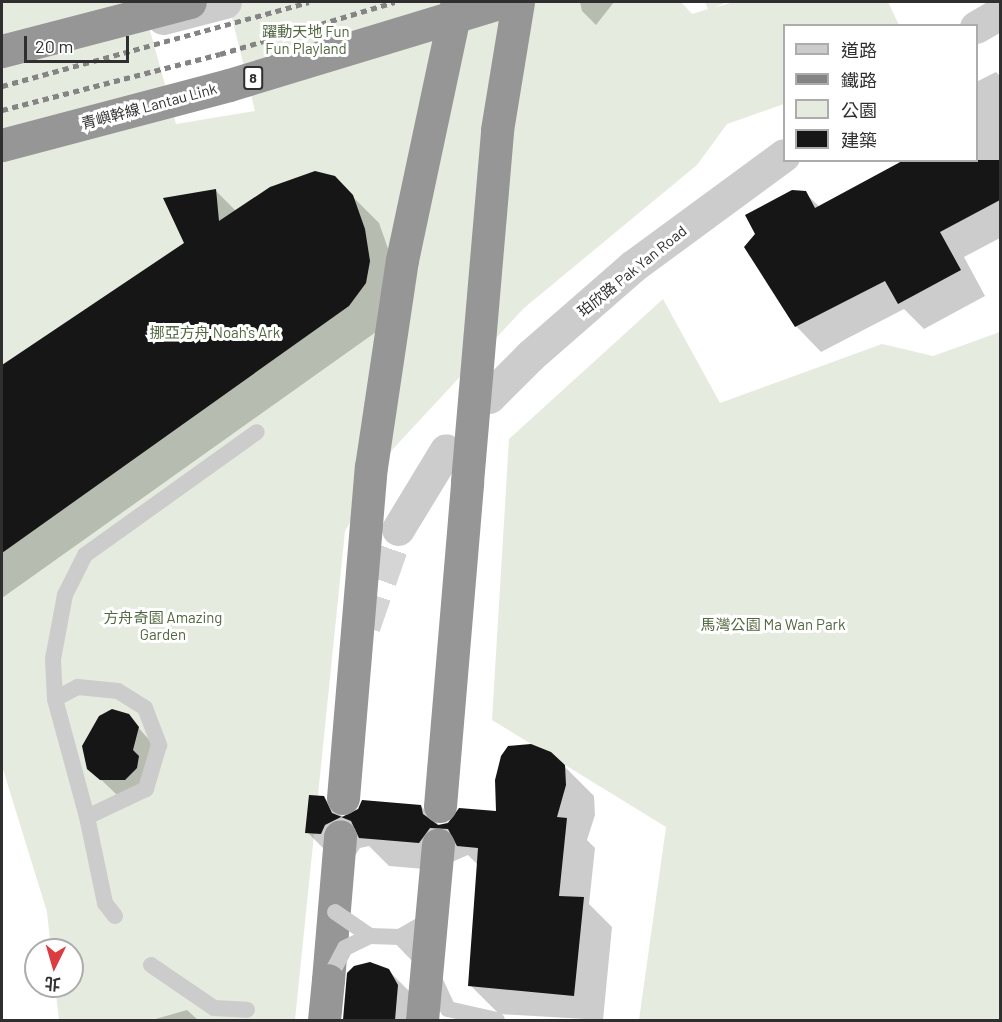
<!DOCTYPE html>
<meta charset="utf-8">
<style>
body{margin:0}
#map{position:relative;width:1002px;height:1022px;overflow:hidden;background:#fff;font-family:Barlow,"Noto Sans TC",sans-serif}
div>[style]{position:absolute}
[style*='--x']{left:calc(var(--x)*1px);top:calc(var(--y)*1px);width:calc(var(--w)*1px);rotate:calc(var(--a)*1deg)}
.green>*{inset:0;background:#e5ebde}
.shadow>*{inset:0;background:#0003}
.building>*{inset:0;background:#161616}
.street-tunnel>*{height:33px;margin-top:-16.5px;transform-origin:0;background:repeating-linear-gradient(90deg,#d5d5d5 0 33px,transparent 0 49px)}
.lane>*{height:16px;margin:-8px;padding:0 8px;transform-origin:8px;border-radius:8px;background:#ccc}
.street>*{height:33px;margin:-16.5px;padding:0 16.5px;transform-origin:16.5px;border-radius:16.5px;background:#ccc}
.highway>*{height:33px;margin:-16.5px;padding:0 16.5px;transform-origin:16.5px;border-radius:16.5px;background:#969696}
.rail>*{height:4.5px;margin-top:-2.25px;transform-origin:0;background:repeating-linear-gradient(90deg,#848484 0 6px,transparent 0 10.5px)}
.lane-bridge>*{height:16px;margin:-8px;padding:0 8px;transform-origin:8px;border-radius:8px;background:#ccc}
.street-bridge>*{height:33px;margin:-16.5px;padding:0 16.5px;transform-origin:16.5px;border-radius:16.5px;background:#ccc}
.highway-bridge>*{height:33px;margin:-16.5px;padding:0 16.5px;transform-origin:16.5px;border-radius:16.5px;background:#969696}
span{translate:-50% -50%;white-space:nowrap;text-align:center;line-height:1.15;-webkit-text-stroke:6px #fff;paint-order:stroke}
.shield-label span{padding:2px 4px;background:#fff;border:2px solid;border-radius:4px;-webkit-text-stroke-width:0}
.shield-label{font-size:14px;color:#2f2f2f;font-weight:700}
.park-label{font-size:15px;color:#51683f}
.street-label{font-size:15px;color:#2f2f2f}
.frame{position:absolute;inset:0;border:3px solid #2f2f2f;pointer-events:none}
.legend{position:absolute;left:783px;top:24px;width:195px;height:138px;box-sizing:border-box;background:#fff;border:2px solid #acacac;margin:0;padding:8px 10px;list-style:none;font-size:18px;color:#2f2f2f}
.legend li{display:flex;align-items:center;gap:12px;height:30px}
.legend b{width:30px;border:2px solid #acacac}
.north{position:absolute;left:24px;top:938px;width:60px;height:60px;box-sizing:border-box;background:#fff;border:2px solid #acacac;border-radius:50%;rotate:185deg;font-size:16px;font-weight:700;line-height:24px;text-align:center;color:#2f2f2f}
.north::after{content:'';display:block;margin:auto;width:21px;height:27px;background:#db3c42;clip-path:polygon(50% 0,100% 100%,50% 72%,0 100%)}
.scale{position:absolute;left:24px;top:36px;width:105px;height:27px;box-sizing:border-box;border:3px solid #2f2f2f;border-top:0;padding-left:8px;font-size:18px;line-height:21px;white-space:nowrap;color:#2f2f2f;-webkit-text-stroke:4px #fff;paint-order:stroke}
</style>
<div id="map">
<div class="green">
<i style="clip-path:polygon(2px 2px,142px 2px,176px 124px,255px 111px,228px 2px,681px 2px,692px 14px,708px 9px,705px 2px,727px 2px,713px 8px,734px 2px,888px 2px,899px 25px,784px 26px,784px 104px,727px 124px,697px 165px,524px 308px,392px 450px,345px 531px,295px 1020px,59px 1020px,55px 986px,72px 986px,72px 950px,51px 950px,47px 912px,2px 766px)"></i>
<i style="clip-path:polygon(663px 299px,720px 403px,882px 344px,933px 356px,1000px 332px,1000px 1020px,639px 1020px,666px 827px,492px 720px,509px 439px)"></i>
</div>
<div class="shadow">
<i style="clip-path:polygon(580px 2px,614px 2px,596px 25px,582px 11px)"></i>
<i style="clip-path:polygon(996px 72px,1000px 76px,1000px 238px,964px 257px,985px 296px,924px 329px,904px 309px,821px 352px,796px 326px,805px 193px,820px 207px,900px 164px,898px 160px,976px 160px,976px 82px)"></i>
<i style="clip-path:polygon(334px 178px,379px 223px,391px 257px,376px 332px,2px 598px,2px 368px,186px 244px,216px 191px,236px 211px)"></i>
<i style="clip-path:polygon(128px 716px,152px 743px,139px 794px,116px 794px,89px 768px)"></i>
<i style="clip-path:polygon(509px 748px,564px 766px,594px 796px,595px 815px,587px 840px,595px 848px,589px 904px,612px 927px,603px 1020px,499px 1014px,470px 985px,478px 865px,468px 855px,452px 862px,448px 871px,389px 866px,369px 846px,360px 848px,350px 863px,336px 861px,307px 832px,324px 798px,344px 818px,421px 806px,440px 826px,456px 818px,498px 813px,498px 769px)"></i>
<i style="clip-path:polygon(388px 970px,410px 992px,417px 1020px,344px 1020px,349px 974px)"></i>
<i style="clip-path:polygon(187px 1010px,198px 1020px,152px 1020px)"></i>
</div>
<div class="building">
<i style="clip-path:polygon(904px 160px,1000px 160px,1000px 200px,940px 232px,961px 270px,898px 304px,885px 281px,795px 327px,744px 247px,755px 234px,745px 215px,792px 190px,806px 191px,815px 208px)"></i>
<i style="clip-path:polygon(315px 171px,335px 176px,353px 195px,365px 229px,370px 261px,366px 283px,349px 306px,2px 553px,2px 365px,184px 243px,163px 198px,216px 189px,219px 221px,270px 187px)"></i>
<i style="clip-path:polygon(112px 709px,129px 714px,139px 727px,133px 750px,139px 756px,137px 768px,125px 780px,100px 780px,87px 769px,82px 746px,99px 716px)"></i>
<i style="clip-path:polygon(531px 744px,551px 752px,565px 765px,566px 785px,557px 817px,567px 818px,559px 896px,584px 897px,574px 996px,468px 986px,478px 848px,457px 846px,448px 829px,430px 828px,419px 843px,359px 838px,351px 821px,341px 817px,325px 825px,321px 834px,305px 833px,309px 795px,324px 796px,332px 813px,342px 817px,358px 809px,362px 800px,421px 805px,423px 814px,438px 825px,448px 823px,459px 808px,496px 811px,495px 780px,501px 756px,508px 746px)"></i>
<i style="clip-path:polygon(370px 962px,389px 969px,398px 985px,395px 1020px,343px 1020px,347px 973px,354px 966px)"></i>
</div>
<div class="street-tunnel">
<i style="--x:364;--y:626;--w:103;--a:-70.7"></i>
</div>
<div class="lane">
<i style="--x:55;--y:699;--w:26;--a:-28"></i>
<i style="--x:78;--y:687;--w:40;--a:5.7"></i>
<i style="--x:118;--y:691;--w:32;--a:32"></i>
<i style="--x:145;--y:708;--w:40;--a:69"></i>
<i style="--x:159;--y:745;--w:46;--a:106.5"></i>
<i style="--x:146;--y:789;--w:65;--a:154.6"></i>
<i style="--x:115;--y:916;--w:16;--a:-128"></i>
<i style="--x:105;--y:903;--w:88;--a:-101.8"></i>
<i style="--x:87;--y:817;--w:122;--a:-105.2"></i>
<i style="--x:55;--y:699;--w:40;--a:-92.9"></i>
<i style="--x:53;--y:659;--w:65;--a:-79.4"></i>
<i style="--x:65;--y:595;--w:45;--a:-63.4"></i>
<i style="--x:85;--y:555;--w:211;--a:-35.6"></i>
<i style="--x:370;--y:936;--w:30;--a:2"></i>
<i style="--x:400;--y:937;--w:36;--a:-30"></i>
<i style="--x:400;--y:937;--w:40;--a:46"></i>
<i style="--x:428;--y:966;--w:47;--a:65.1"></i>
<i style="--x:448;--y:1009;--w:50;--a:12.7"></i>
<i style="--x:151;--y:965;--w:76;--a:34.3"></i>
<i style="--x:214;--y:1008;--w:33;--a:3"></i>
</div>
<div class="street">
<i style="--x:976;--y:27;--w:28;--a:-30"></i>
<i style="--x:489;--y:397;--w:59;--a:-45"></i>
<i style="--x:531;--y:355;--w:135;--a:-41.1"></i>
<i style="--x:633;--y:266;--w:187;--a:-36.3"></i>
<i style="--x:398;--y:529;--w:92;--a:-58.7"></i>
</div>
<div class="highway">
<i style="--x:343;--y:798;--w:332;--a:-85.2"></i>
<i style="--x:371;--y:467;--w:209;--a:-81.5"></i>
<i style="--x:402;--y:260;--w:264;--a:-78"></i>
<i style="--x:440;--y:806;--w:325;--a:-85.2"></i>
<i style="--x:328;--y:980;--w:144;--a:-85.2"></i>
<i style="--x:422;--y:1020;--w:176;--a:-84.8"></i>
</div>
<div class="rail">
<i style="--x:2;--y:86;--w:318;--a:-15.3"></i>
<i style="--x:2;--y:110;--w:225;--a:-14.4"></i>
<i style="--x:220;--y:54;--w:182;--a:-16.6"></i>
</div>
<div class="lane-bridge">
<i style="--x:335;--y:912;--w:42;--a:34.4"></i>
<i style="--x:328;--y:980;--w:36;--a:-62"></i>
<i style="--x:345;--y:948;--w:28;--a:-26"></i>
</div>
<div class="street-bridge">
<i style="--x:163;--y:18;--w:64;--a:-14.5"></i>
</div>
<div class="highway-bridge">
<i style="--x:2;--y:51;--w:194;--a:-14.6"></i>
<i style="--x:2;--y:145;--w:235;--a:-14.8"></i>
<i style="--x:229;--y:85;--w:285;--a:-16.9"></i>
<i style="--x:467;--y:482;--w:353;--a:-85.1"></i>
<i style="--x:497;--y:130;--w:130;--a:-80.7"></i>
<i style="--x:324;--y:1020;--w:40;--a:-84.3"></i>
</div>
<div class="shield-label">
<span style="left:253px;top:78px">8</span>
</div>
<div class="park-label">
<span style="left:306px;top:40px">躍動天地 Fun<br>Fun Playland</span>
<span style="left:215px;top:333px">挪亞方舟 Noah's Ark</span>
<span style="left:163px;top:626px">方舟奇園 Amazing<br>Garden</span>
<span style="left:773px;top:625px">馬灣公園 Ma Wan Park</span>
</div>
<div class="street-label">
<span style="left:149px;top:106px;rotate:-15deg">青嶼幹線 Lantau Link</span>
<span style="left:632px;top:271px;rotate:-39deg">珀欣路 Pak Yan Road</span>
</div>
<div class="frame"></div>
<ul class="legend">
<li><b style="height:8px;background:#ccc"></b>道路</li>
<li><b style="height:8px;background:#848484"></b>鐵路</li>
<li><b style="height:16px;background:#e5ebde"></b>公園</li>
<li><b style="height:16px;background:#161616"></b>建築</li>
</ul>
<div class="north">北</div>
<div class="scale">20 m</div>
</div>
